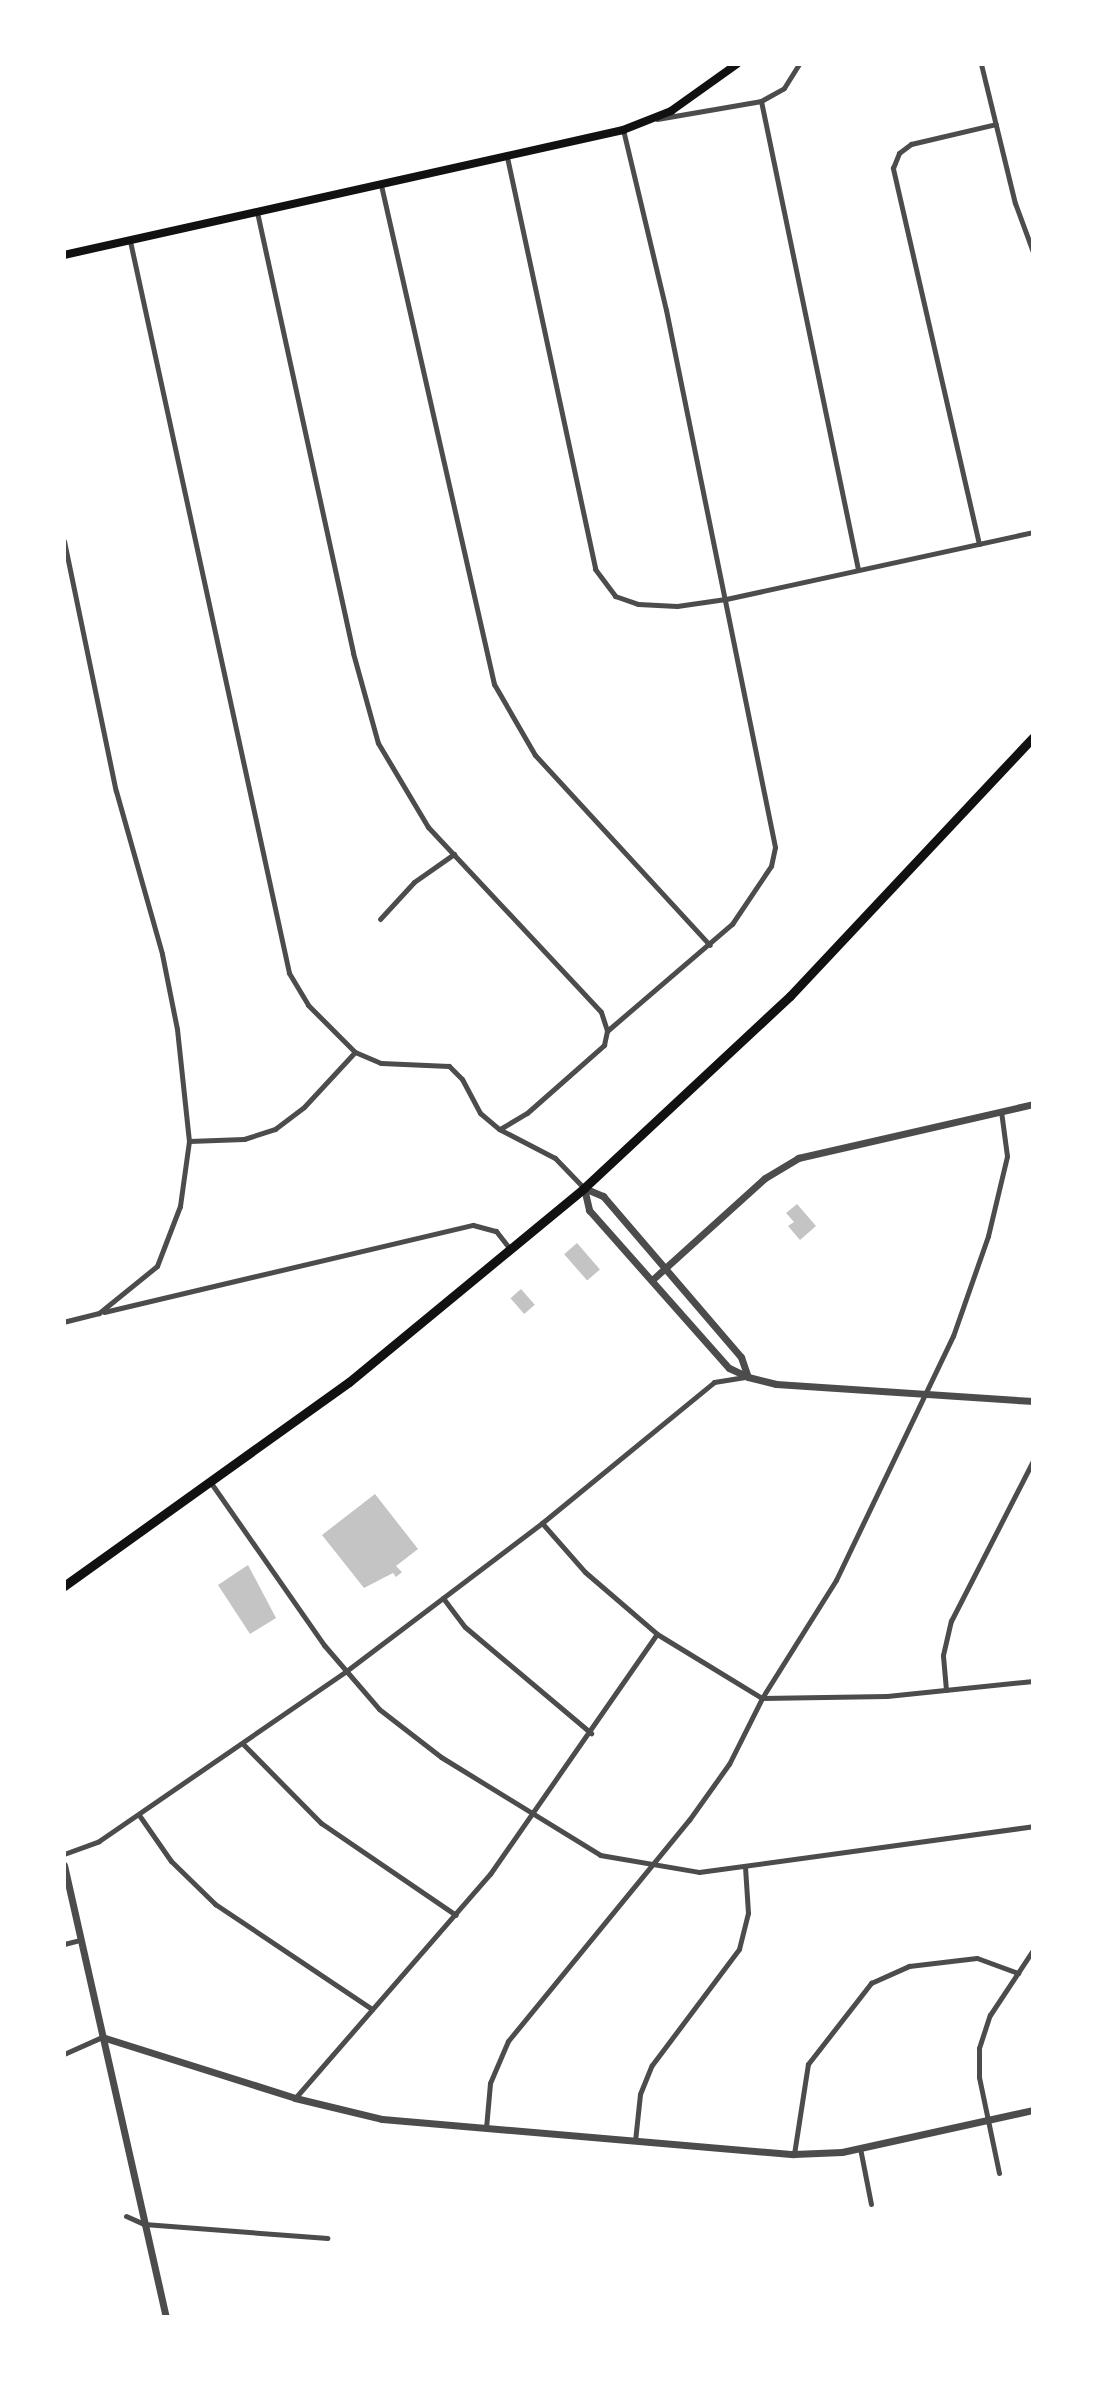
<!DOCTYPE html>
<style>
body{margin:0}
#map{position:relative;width:1097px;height:2381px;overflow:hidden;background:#fff;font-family:"IBM Plex Serif",serif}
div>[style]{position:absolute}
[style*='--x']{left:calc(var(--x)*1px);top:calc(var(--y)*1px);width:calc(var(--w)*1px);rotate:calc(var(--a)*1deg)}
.building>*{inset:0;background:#c4c4c4;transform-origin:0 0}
.minor>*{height:5px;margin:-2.5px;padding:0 2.5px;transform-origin:2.5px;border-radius:2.5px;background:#4c4c4c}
.tertiary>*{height:7px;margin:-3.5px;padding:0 3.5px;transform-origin:3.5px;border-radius:3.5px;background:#4c4c4c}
.secondary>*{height:8px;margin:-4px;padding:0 4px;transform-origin:4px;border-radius:4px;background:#111}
.trunk>*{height:9px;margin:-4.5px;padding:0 4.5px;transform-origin:4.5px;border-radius:4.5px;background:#111}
span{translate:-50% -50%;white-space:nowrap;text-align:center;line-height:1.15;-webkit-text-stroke:8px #fff;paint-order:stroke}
.frame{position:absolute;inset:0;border:66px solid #fff;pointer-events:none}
</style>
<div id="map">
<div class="building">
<i style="clip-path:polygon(797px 1204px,816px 1226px,800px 1240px,788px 1226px,794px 1222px,786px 1213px)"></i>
<i style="left:577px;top:1243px;width:35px;height:17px;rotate:49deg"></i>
<i style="left:521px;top:1289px;width:21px;height:14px;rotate:49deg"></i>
<i style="clip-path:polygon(375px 1494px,418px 1549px,396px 1566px,402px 1572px,396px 1577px,393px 1573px,364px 1588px,322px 1535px)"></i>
<i style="clip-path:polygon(248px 1565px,276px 1618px,250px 1634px,218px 1585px)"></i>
</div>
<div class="minor">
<i style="--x:981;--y:64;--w:143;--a:76.3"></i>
<i style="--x:1015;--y:203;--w:52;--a:69.8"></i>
<i style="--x:761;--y:101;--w:479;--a:78.3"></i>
<i style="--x:657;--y:119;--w:106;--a:-9.8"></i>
<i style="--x:761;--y:101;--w:26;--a:-29"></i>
<i style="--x:784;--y:88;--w:28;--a:-58"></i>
<i style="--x:507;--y:157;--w:421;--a:77.9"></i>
<i style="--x:595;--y:569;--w:34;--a:53"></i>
<i style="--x:615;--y:596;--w:24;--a:19"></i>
<i style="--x:638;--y:604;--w:39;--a:3"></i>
<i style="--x:677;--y:606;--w:49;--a:-8.1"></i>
<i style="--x:726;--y:599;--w:314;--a:-12.3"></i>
<i style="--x:381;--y:185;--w:512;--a:77.24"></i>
<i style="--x:494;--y:684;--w:82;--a:60"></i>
<i style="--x:535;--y:755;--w:258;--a:47.4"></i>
<i style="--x:257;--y:212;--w:451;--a:77.7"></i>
<i style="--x:353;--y:653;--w:93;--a:74.5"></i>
<i style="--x:378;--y:743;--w:98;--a:59.2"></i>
<i style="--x:428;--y:827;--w:253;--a:46.9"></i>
<i style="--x:601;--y:1012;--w:20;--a:72"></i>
<i style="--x:130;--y:241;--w:749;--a:77.74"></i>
<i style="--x:289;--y:973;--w:37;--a:59"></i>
<i style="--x:308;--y:1005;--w:66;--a:45"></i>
<i style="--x:355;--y:1052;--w:28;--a:23"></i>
<i style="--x:381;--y:1063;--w:68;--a:2.5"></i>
<i style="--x:449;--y:1066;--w:18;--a:45"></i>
<i style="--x:462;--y:1079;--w:38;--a:62"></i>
<i style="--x:480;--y:1113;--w:25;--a:40"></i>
<i style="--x:499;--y:1129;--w:63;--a:27.4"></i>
<i style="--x:555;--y:1158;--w:42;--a:46"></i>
<i style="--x:64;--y:541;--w:255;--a:78.3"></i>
<i style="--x:116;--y:791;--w:169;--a:74.2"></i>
<i style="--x:162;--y:954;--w:76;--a:78.7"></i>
<i style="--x:177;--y:1029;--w:113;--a:83.9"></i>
<i style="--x:189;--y:1141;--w:66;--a:97.9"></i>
<i style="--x:180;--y:1206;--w:64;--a:111"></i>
<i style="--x:157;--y:1266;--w:75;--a:141"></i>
<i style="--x:99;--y:1313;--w:36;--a:166"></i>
<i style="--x:979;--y:544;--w:386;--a:-102.9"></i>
<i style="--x:893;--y:168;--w:16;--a:-68"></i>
<i style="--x:899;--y:153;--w:15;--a:-37"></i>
<i style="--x:911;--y:144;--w:87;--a:-13.2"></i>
<i style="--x:380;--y:919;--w:50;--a:-47.4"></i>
<i style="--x:414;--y:882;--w:49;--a:-35"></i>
<i style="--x:500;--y:1129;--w:31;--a:-31"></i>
<i style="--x:527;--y:1113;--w:103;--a:-41.4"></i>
<i style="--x:604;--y:1045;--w:14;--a:-78"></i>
<i style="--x:607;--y:1031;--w:165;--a:-40.6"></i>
<i style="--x:732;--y:924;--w:70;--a:-56.1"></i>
<i style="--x:771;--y:866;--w:19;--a:-78"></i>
<i style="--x:775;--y:847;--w:548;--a:-101.47"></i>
<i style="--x:666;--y:310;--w:185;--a:-103.4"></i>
<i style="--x:189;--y:1141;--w:55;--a:-2.1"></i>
<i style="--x:244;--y:1139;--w:33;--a:-18"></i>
<i style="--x:275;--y:1129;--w:36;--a:-37"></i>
<i style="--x:304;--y:1107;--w:75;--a:-47.2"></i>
<i style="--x:104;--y:1312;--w:379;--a:-13.3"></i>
<i style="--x:473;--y:1225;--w:24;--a:15"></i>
<i style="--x:496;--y:1231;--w:23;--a:52"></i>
<i style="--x:211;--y:1483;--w:198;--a:55.1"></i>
<i style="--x:324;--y:1645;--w:84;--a:49.3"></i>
<i style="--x:379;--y:1709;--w:78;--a:37.7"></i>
<i style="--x:441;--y:1757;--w:187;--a:31.6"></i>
<i style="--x:600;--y:1855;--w:100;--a:9.7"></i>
<i style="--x:699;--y:1872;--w:337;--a:-7.8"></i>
<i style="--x:542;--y:1523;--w:65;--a:48.7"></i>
<i style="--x:585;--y:1572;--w:95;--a:40.7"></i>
<i style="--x:657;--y:1634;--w:123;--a:31.4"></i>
<i style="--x:762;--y:1698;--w:125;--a:-0.9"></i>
<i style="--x:887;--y:1696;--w:147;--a:-5.9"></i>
<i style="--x:443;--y:1598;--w:36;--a:53"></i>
<i style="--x:465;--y:1627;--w:165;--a:40.1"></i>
<i style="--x:946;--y:1690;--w:35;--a:-95"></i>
<i style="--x:943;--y:1655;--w:35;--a:-77"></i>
<i style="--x:951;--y:1621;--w:180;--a:-62.9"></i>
<i style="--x:243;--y:1744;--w:111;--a:45.4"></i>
<i style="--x:321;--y:1823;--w:163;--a:34.3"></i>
<i style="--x:139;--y:1815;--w:56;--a:55.2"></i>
<i style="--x:171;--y:1861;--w:62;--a:44.3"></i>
<i style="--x:215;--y:1904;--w:189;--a:33.8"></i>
<i style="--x:64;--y:1854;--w:37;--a:-20"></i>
<i style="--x:99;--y:1841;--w:298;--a:-34.5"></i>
<i style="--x:345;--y:1672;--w:247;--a:-37.1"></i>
<i style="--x:542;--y:1523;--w:222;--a:-39.3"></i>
<i style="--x:714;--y:1382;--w:33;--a:-9"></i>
<i style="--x:64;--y:1944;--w:16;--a:-14"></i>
<i style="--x:64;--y:2054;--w:42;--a:-24.1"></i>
<i style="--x:296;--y:2097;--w:296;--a:-49"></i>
<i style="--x:490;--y:1874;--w:292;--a:-55.2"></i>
<i style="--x:486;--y:2128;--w:45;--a:-84.9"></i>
<i style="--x:490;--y:2083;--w:46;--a:-66.8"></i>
<i style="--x:508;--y:2041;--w:286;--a:-50.7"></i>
<i style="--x:689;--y:1820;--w:69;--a:-54.5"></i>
<i style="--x:729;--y:1764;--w:74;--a:-63.4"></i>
<i style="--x:762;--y:1698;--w:139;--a:-57.9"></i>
<i style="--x:836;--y:1580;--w:271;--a:-64.4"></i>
<i style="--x:953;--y:1336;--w:106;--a:-70.7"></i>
<i style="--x:988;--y:1236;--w:82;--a:-76.6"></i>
<i style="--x:1007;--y:1156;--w:45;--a:-97.6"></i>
<i style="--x:635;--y:2141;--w:47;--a:-83.9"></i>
<i style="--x:640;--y:2094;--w:31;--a:-68"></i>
<i style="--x:652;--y:2065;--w:145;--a:-53.1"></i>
<i style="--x:739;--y:1949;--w:37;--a:-76"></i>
<i style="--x:748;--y:1913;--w:47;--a:-93.7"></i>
<i style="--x:860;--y:2148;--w:57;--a:78.9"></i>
<i style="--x:794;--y:2154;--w:91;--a:-81.2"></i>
<i style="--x:808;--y:2064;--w:103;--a:-52.1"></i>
<i style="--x:871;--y:1983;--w:42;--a:-24.1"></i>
<i style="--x:909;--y:1966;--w:68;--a:-6.7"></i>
<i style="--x:977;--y:1958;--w:44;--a:20.1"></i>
<i style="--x:999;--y:2173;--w:98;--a:-101.8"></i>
<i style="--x:979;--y:2077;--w:29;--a:-90"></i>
<i style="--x:979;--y:2048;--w:35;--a:-72"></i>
<i style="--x:990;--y:2015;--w:78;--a:-56.5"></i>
<i style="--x:126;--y:2216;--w:20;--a:24"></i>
<i style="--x:144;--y:2224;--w:184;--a:4.4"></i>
</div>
<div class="tertiary">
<i style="--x:584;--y:1188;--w:23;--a:77"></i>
<i style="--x:589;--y:1210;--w:211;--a:48.5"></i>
<i style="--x:729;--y:1368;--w:21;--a:25"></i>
<i style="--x:748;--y:1377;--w:29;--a:14"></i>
<i style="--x:776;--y:1384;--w:258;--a:3.8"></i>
<i style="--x:584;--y:1188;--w:21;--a:23"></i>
<i style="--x:603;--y:1196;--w:212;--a:49.4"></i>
<i style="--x:741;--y:1357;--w:21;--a:71"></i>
<i style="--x:652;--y:1280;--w:152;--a:-42.1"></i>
<i style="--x:765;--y:1178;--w:39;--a:-31"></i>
<i style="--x:798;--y:1158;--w:241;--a:-12.9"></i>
<i style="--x:64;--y:1865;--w:463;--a:77.3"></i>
<i style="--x:102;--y:2037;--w:202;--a:17.5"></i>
<i style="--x:295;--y:2098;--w:89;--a:13.6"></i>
<i style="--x:382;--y:2119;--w:413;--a:4.9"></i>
<i style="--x:794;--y:2154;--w:48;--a:-2.4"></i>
<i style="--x:842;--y:2152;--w:196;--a:-12.4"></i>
</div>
<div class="secondary">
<i style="--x:64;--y:255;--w:573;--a:-12.6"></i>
<i style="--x:623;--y:130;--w:52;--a:-21.6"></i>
<i style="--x:671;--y:111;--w:81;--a:-35.5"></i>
</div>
<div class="trunk">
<i style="--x:64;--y:1586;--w:350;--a:-35.6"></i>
<i style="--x:349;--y:1382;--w:305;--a:-39.5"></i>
<i style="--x:584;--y:1188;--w:282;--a:-43"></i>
<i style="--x:790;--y:996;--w:355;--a:-46.8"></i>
</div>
<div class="frame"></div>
</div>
